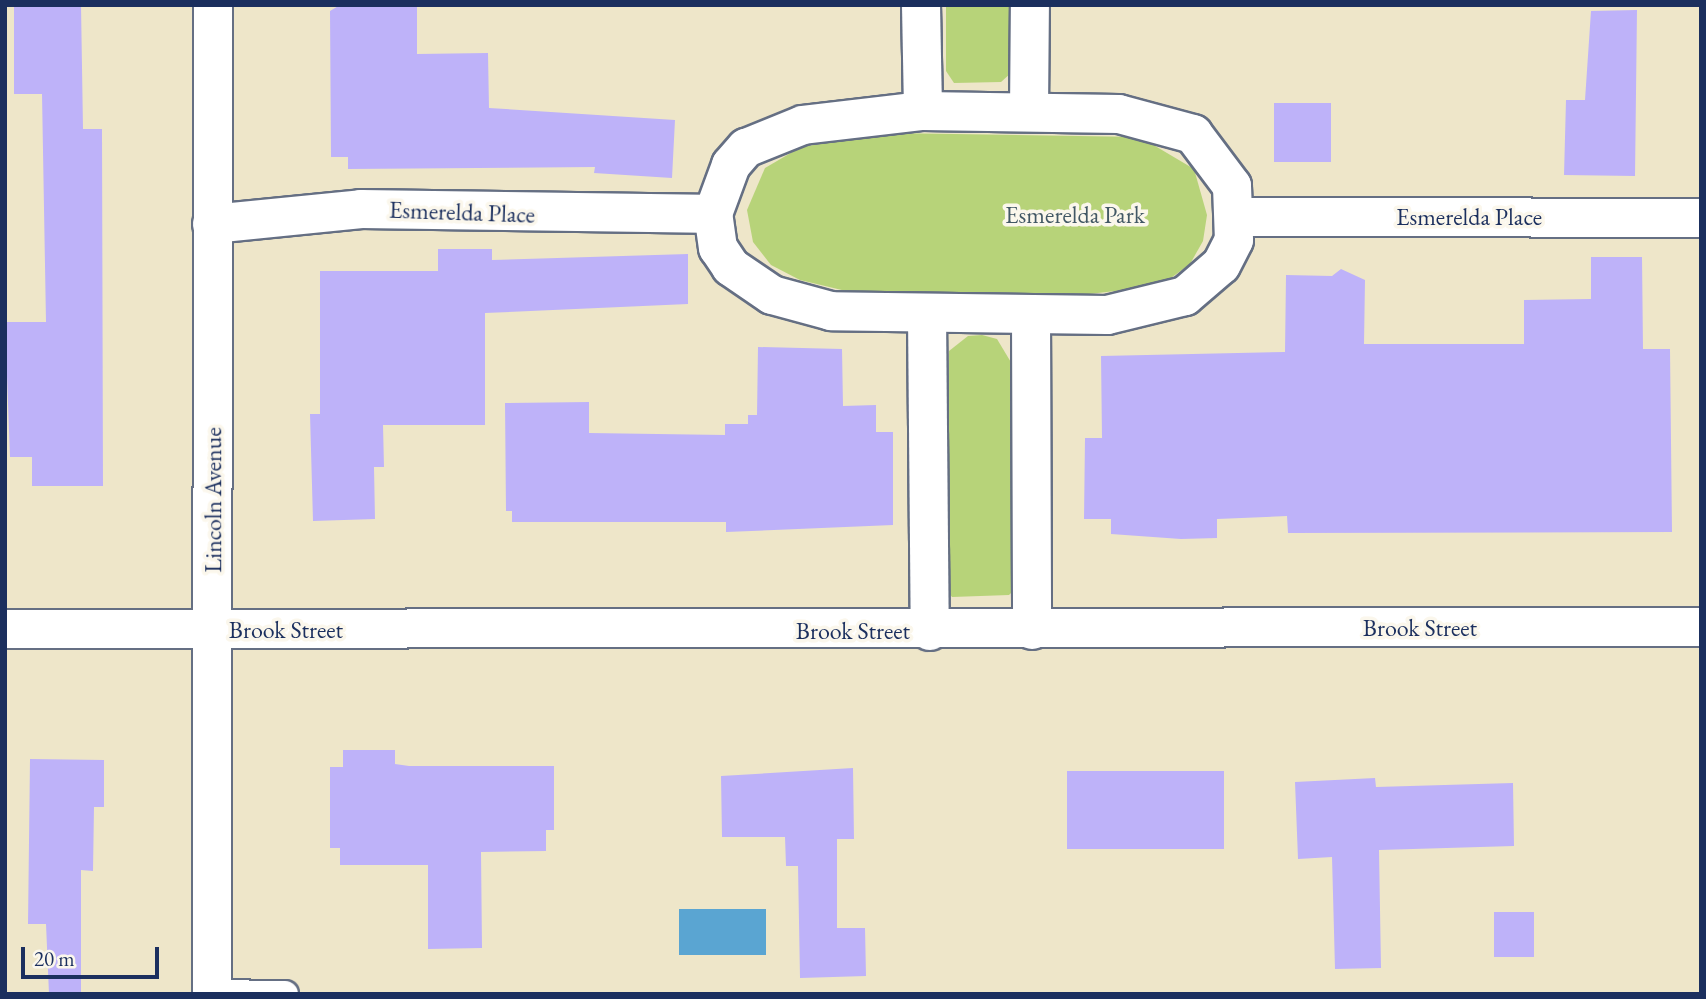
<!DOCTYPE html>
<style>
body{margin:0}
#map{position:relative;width:1706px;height:999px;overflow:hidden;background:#eee6c9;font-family:"EB Garamond",serif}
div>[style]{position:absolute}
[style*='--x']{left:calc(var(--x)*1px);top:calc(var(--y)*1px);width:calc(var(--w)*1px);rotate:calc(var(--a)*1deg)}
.green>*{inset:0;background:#b7d379}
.water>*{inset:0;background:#5aa5d2;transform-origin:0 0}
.building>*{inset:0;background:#beb2f9;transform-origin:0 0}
.roads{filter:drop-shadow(2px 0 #656f83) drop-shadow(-2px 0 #656f83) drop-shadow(0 2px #656f83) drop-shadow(0 -2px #656f83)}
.lane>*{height:26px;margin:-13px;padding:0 13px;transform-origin:13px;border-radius:13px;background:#fff}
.street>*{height:38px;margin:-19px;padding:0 19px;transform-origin:19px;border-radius:19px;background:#fff}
span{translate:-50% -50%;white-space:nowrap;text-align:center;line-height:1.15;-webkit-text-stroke:7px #fbf7ec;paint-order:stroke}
.street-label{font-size:24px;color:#1b2f5e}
.park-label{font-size:24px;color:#425865}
.frame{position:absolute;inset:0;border:7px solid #1b2f5e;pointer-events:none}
.scale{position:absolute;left:21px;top:947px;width:138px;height:32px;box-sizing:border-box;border:4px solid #1b2f5e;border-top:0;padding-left:9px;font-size:21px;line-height:24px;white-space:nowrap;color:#1b2f5e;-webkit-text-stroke:5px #fbf7ec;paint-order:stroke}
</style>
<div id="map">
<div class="green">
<i style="clip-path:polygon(946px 5px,1011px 5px,1011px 73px,1001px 82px,954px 83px,946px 71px)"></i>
<i style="clip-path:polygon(890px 133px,1140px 137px,1194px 169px,1207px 215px,1203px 241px,1190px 264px,1160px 286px,1089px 294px,846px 291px,800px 280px,771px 265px,753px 242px,747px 210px,765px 168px,801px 147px)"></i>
<i style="clip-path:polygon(982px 335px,997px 339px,1015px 369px,1014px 590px,1009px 595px,952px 597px,947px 591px,949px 351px,968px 336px)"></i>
</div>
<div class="water">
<i style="left:679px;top:909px;width:87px;height:46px"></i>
</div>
<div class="building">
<i style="clip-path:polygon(14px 5px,81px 5px,83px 129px,102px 129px,103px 486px,32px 486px,32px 457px,10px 457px,5px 322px,46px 322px,42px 94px,14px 94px)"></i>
<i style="clip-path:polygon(340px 5px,417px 5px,417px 54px,488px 53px,489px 108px,675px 120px,672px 178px,594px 173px,595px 167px,348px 169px,348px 157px,331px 157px,330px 11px)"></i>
<i style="clip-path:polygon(1637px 10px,1635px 176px,1564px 175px,1566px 100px,1585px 100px,1591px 11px)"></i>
<i style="left:1274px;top:103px;width:57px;height:59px"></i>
<i style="clip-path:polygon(438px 249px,492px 249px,492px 260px,688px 254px,688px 304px,485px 313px,485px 425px,383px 425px,384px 467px,374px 467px,375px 519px,313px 521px,310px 414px,320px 414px,320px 271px,438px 271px)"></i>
<i style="clip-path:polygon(1591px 257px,1642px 257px,1643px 349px,1670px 349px,1672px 532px,1288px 533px,1287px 516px,1217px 519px,1217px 538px,1181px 539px,1111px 534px,1111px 519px,1084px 519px,1085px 438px,1102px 438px,1101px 356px,1285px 352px,1286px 275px,1332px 276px,1341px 269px,1365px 280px,1364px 344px,1524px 344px,1524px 300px,1591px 299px)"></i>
<i style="clip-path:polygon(758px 347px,842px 349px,843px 406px,876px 405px,876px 432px,893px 432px,893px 525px,726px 532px,726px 522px,512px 522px,512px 511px,506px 511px,505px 403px,589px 402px,589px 433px,725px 435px,725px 424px,748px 424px,748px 415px,757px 415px)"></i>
<i style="clip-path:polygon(343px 750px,395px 750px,395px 764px,409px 766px,554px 766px,554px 830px,546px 830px,546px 851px,481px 852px,482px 948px,428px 949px,428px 865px,340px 865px,340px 848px,330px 848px,330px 767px,343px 767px)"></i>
<i style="clip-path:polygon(30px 759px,104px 760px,104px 807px,94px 807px,93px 871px,81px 870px,81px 994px,49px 994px,46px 924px,28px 924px)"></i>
<i style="clip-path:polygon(853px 768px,854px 839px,837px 839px,837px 928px,865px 928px,866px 976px,800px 978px,798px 866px,786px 866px,785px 837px,722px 837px,721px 776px)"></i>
<i style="left:1067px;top:771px;width:157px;height:78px"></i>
<i style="clip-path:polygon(1375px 778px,1376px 787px,1513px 783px,1514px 846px,1379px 850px,1381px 968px,1335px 969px,1332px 857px,1298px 859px,1295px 782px)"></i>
<i style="left:1494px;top:912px;width:40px;height:45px"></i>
</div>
<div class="roads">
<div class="lane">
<i style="--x:212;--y:993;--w:73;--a:0.8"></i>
</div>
<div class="street">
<i style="--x:921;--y:5;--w:106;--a:88.9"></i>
<i style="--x:923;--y:111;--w:196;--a:0.9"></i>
<i style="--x:1119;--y:114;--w:77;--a:15.1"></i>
<i style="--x:1193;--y:134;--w:65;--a:53.1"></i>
<i style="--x:1232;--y:186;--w:54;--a:87.9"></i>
<i style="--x:1234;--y:240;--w:28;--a:117"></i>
<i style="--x:1221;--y:265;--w:48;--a:139.3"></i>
<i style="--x:1185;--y:296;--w:80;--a:166.3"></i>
<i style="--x:1107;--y:315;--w:276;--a:-179.2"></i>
<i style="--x:831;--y:311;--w:61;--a:-164.8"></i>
<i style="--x:772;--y:295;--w:50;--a:-145.7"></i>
<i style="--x:731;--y:267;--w:23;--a:-124"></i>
<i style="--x:718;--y:248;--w:34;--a:-98"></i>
<i style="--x:713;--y:214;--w:52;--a:-69.8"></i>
<i style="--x:731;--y:165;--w:23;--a:-49"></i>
<i style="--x:746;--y:148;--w:61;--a:-22"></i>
<i style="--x:803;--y:125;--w:121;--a:-6.7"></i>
<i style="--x:1029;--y:111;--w:106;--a:-89.5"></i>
<i style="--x:1238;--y:217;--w:463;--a:0.1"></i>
<i style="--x:212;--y:224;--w:150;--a:-5.7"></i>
<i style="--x:361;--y:209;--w:352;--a:0.8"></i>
<i style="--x:927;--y:314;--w:317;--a:89.5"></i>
<i style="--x:1031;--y:315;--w:315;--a:89.8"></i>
<i style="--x:5;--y:629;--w:1696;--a:-0.07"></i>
<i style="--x:212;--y:994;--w:989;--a:-89.94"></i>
</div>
</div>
<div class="street-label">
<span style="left:462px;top:212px;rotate:2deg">Esmerelda Place</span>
<span style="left:1469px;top:217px">Esmerelda Place</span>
<span style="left:213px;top:500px;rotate:-90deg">Lincoln Avenue</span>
<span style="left:1420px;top:628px">Brook Street</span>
<span style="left:286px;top:630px">Brook Street</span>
<span style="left:853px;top:631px">Brook Street</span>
</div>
<div class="park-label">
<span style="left:1075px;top:215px">Esmerelda Park</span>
</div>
<div class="frame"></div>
<div class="scale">20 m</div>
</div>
